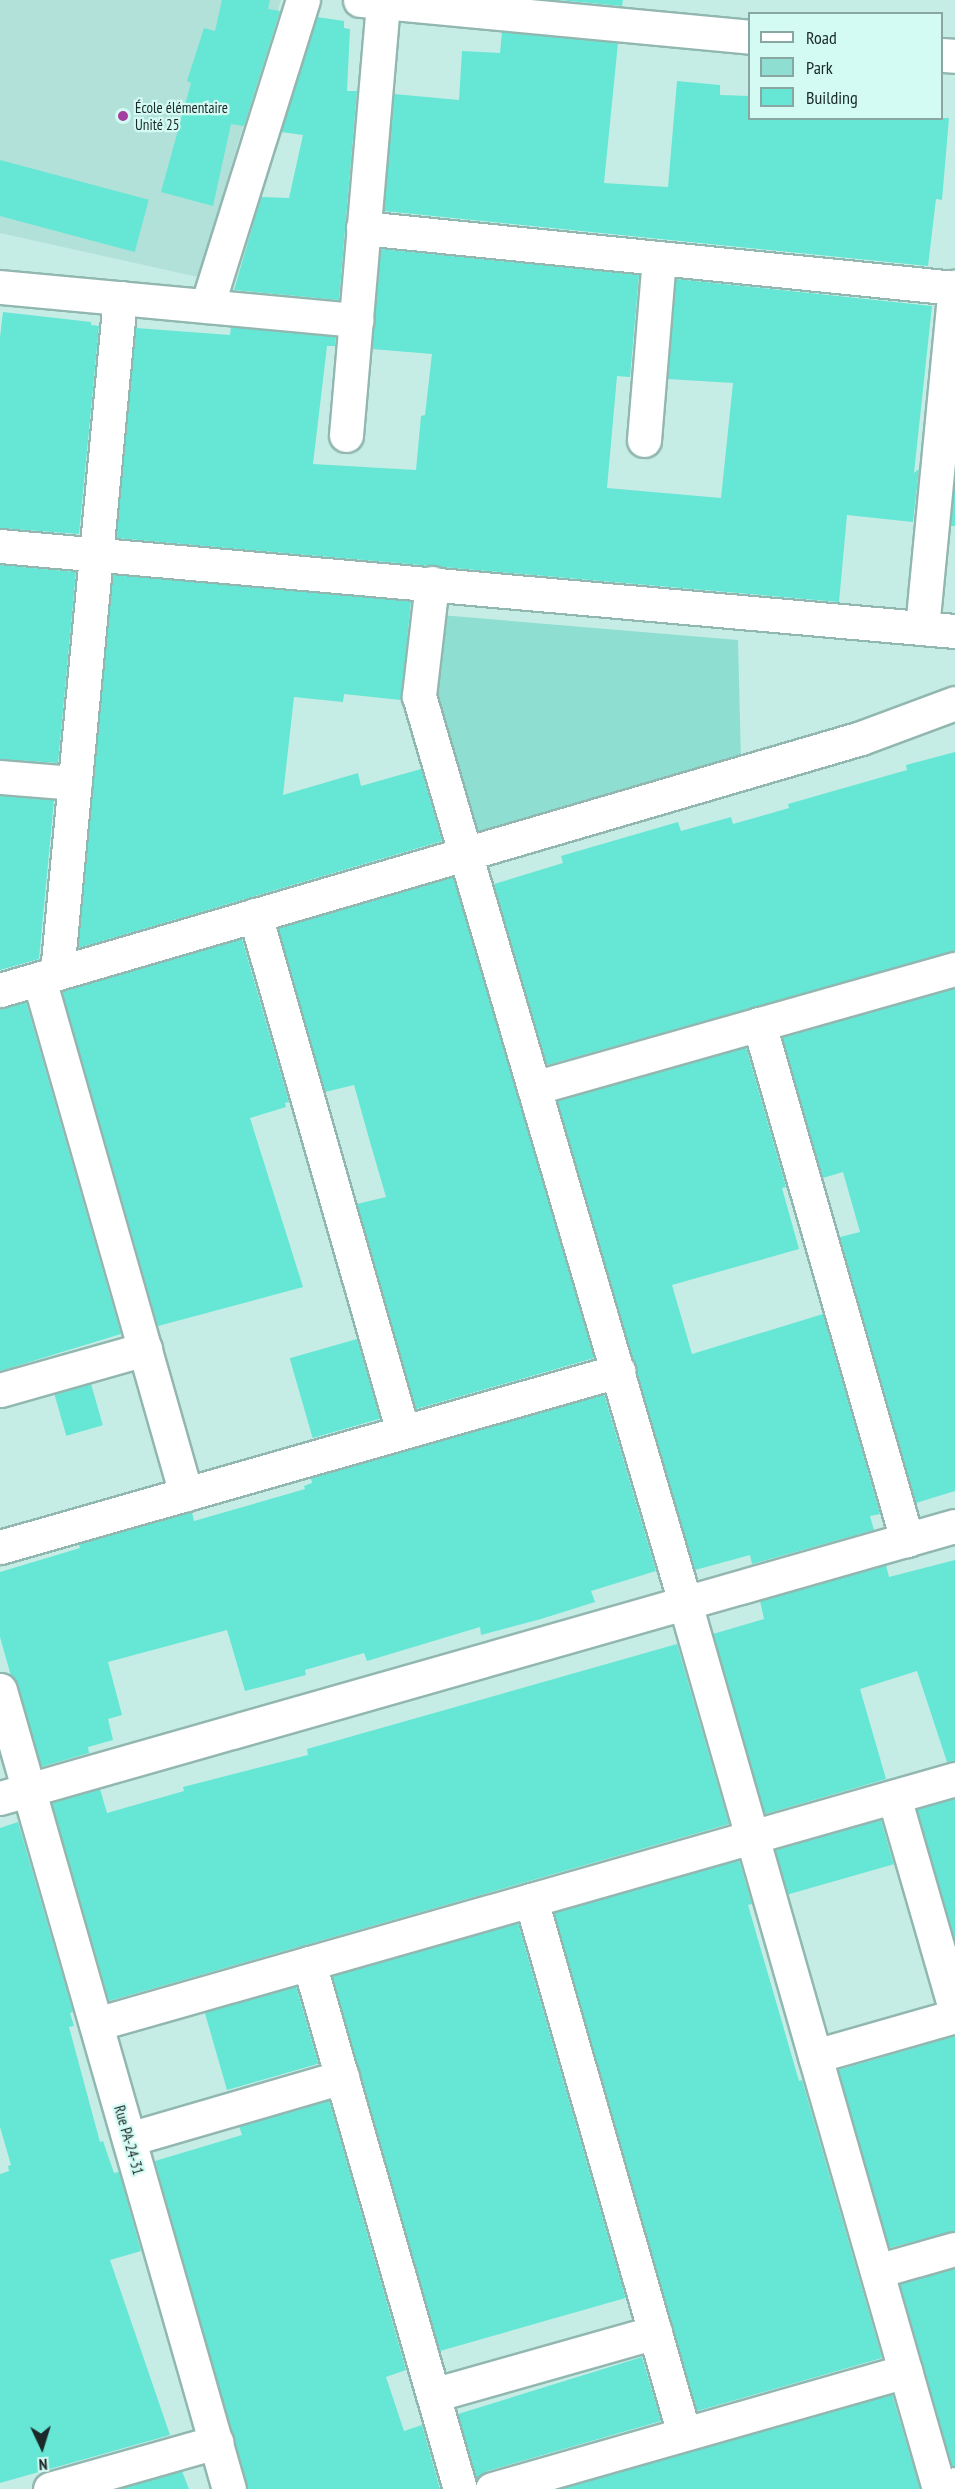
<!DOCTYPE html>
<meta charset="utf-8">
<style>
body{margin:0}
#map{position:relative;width:955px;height:2489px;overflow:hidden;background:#c6ede5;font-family:"PT Sans Narrow",sans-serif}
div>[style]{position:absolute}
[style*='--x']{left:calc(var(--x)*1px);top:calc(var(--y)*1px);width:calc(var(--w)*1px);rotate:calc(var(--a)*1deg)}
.built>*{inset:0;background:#b1e1d8}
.green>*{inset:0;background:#8edfd1}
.building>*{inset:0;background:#66e6d4;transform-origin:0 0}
.roads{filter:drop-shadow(2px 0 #92b7b0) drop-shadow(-2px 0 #92b7b0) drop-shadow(0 2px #92b7b0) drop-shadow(0 -2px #92b7b0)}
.minor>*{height:33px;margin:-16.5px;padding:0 16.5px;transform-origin:16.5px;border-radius:16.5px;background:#fff}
.tertiary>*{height:33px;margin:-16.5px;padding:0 16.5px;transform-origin:16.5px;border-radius:16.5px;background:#fff}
.dots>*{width:16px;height:16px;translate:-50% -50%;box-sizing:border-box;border:3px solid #d3faf3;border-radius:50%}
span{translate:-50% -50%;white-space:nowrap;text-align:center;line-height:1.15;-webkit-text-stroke:4.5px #d3faf3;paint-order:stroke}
.poi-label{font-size:15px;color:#1b2a28}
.left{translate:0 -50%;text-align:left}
.street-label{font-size:15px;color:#1b2a28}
.legend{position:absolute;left:748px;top:12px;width:195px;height:108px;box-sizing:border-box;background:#d3faf3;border:2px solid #89a7a2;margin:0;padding:8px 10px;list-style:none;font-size:18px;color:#1b2a28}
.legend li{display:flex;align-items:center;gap:12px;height:30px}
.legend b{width:30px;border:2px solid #89a7a2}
.north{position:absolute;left:12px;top:2417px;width:60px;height:60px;-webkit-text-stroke:4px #d3faf3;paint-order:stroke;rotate:176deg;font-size:16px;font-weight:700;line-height:24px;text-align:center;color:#1b2a28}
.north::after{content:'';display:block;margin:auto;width:21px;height:27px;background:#1b2a28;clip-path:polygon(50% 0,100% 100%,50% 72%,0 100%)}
</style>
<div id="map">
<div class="built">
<i style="clip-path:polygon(0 0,281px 0,198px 277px,0 233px)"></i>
</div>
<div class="green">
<i style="clip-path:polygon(440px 615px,738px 640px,741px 762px,466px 837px,432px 696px)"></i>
</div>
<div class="building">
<i style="clip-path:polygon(222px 0,270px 0,268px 9px,280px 11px,244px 126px,231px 124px,213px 206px,161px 192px,191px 83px,187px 81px,204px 28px,215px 31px)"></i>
<i style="clip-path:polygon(559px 0,623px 0,622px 6px)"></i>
<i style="clip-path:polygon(317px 17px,344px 21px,344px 28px,350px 29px,347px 91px,357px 91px,339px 300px,234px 290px,261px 197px,289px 198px,303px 135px,281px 132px)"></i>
<i style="clip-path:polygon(502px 32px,618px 43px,604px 183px,668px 187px,677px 81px,720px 85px,720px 95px,750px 96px,750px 118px,949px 118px,942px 200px,936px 199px,928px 266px,384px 211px,394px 94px,459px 100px,462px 51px,500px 53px)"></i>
<i style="left:0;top:160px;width:154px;height:54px;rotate:15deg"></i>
<i style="clip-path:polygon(381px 249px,639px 275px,630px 377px,617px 376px,607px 488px,721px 498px,733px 383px,668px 379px,676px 279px,932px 306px,914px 473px,919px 469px,913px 522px,847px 515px,839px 602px,116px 538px,136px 328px,230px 335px,231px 327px,336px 337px,335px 346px,327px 346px,313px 464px,416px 470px,421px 416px,425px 415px,432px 354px,372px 349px)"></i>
<i style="clip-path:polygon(3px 312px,91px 322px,91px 325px,99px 326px,79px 534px,0 528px,0 337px)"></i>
<i style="clip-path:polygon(955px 482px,955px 526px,951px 526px)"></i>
<i style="clip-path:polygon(0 565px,76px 572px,58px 763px,0 759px)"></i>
<i style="clip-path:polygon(113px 575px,411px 601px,401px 700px,344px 694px,343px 702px,294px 697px,283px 795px,358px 773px,361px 786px,421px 769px,442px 841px,78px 948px)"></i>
<i style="clip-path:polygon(955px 752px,955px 951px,547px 1065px,494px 884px,563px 863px,561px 856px,678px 822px,681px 831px,731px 817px,733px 824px,789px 808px,788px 804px,907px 770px,906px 765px)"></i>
<i style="clip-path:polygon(0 796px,54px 800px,39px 959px,0 970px)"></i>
<i style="clip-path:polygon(453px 877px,594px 1358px,416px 1409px,357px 1204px,386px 1197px,370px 1142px,354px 1085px,325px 1092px,278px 928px)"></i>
<i style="clip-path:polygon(242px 939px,289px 1102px,285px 1103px,286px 1107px,250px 1118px,303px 1287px,158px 1326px,62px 991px)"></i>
<i style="clip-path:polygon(955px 988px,955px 1491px,916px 1503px,840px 1237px,860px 1232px,843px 1172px,823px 1178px,782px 1037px)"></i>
<i style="clip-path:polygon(26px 1002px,121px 1334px,0 1371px,0 1008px)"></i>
<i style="clip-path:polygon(746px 1047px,786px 1187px,782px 1188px,799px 1249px,672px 1285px,692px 1354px,823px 1314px,880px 1514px,870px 1516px,874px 1530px,752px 1564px,750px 1555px,695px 1570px,557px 1101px)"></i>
<i style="left:357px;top:1339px;width:83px;height:70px;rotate:74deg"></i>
<i style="left:91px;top:1384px;width:43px;height:38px;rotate:74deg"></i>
<i style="clip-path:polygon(604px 1394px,656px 1571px,591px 1591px,595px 1602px,541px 1619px,481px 1635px,480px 1627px,367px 1661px,364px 1653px,305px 1670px,306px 1675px,245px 1691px,227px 1630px,108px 1662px,122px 1715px,108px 1719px,113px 1740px,88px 1747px,89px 1753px,41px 1767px,18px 1685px,11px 1676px,0 1637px,0 1572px,80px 1548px,79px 1544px,192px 1512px,194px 1521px,305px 1489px,304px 1486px,312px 1483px,311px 1478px)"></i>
<i style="clip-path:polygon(955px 1560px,955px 1761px,947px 1762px,917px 1671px,860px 1689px,886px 1779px,765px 1814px,713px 1634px,764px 1619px,760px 1601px,886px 1565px,889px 1577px)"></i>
<i style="clip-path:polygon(677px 1644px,729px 1824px,109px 2001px,52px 1803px,100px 1789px,107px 1813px,184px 1791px,183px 1787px,308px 1755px,307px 1749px)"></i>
<i style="clip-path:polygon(955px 1798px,955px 1940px,917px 1809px)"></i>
<i style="left:881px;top:1820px;width:46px;height:110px;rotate:74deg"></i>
<i style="clip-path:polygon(18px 1822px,73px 2012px,70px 2013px,74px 2026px,69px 2027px,100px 2142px,103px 2141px,114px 2173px,119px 2172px,141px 2251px,110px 2260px,170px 2435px,0 2483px,0 2174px,9px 2171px,8px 2166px,11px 2165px,0 2127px,0 1828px)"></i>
<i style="clip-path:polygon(739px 1860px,752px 1904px,748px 1905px,799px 2081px,802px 2080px,882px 2358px,697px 2411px,554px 1913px)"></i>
<i style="left:518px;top:1923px;width:390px;height:193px;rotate:74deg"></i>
<i style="left:296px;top:1986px;width:81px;height:95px;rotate:74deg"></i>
<i style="clip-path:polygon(955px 2036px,955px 2231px,889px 2248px,838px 2070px)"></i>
<i style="clip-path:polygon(329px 2100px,406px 2370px,386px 2377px,404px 2431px,422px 2425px,440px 2489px,247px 2489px,155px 2161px,242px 2135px,239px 2126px)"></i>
<i style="clip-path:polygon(955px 2268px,955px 2466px,952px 2466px,900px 2284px)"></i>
<i style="clip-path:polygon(642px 2357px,661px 2421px,487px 2471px,477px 2479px,458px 2414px)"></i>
<i style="clip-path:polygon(892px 2394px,920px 2489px,560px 2489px)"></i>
<i style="clip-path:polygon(182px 2471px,189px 2489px,119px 2489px)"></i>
</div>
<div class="roads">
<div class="minor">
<i style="--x:360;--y:0;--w:392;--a:5.4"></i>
<i style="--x:942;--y:55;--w:13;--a:4"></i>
<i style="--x:363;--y:228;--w:595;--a:5.79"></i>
<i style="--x:0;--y:287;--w:358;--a:5.3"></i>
<i style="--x:207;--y:306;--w:321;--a:-72.6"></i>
<i style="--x:346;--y:435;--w:434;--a:-85.1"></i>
<i style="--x:644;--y:440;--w:182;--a:-85.3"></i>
<i style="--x:0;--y:546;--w:959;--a:5.09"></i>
<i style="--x:432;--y:583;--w:114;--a:96.6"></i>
<i style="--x:419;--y:696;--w:945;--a:73.65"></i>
<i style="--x:685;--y:1603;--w:922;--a:74"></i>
<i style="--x:939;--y:2489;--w:17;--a:-17"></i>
<i style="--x:922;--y:628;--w:343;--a:-84.5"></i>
<i style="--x:0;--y:777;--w:75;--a:4.6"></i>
<i style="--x:255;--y:915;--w:538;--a:74.03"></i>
<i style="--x:57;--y:973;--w:678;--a:-84.67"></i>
<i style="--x:39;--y:979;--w:536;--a:74.07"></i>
<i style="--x:0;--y:990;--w:897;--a:-16.31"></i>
<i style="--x:861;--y:738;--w:100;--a:-20.4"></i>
<i style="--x:759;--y:1024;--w:537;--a:74"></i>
<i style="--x:534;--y:1088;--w:437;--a:-15.8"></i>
<i style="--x:0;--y:1390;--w:151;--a:-15.8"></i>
<i style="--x:0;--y:1547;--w:643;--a:-15.9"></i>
<i style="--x:0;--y:1690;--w:831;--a:74.01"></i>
<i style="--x:894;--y:1797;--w:220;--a:73.9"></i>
<i style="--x:531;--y:1900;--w:555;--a:74.01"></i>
<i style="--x:309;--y:1963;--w:547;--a:73.98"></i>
<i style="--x:96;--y:2024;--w:893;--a:-15.92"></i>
<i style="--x:815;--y:2056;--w:146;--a:-15.9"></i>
<i style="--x:129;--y:2139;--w:222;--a:-16.2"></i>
<i style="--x:877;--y:2271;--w:81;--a:-15.8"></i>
<i style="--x:433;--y:2395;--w:231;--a:-15.8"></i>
<i style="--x:50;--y:2489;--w:173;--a:-15.8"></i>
<i style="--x:492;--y:2489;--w:430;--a:-15.9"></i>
</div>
<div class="tertiary">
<i style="--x:0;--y:1798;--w:993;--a:-15.9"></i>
</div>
</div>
<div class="dots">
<i style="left:123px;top:116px;background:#a63ea0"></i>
</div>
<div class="poi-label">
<span class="left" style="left:135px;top:116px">École élémentaire<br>Unité 25</span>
</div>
<div class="street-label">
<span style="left:129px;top:2140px;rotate:74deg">Rue PA-24-31</span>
</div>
<ul class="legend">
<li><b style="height:8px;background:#fff"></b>Road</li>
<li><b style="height:16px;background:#8edfd1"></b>Park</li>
<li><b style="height:16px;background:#66e6d4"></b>Building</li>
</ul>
<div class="north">N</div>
</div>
